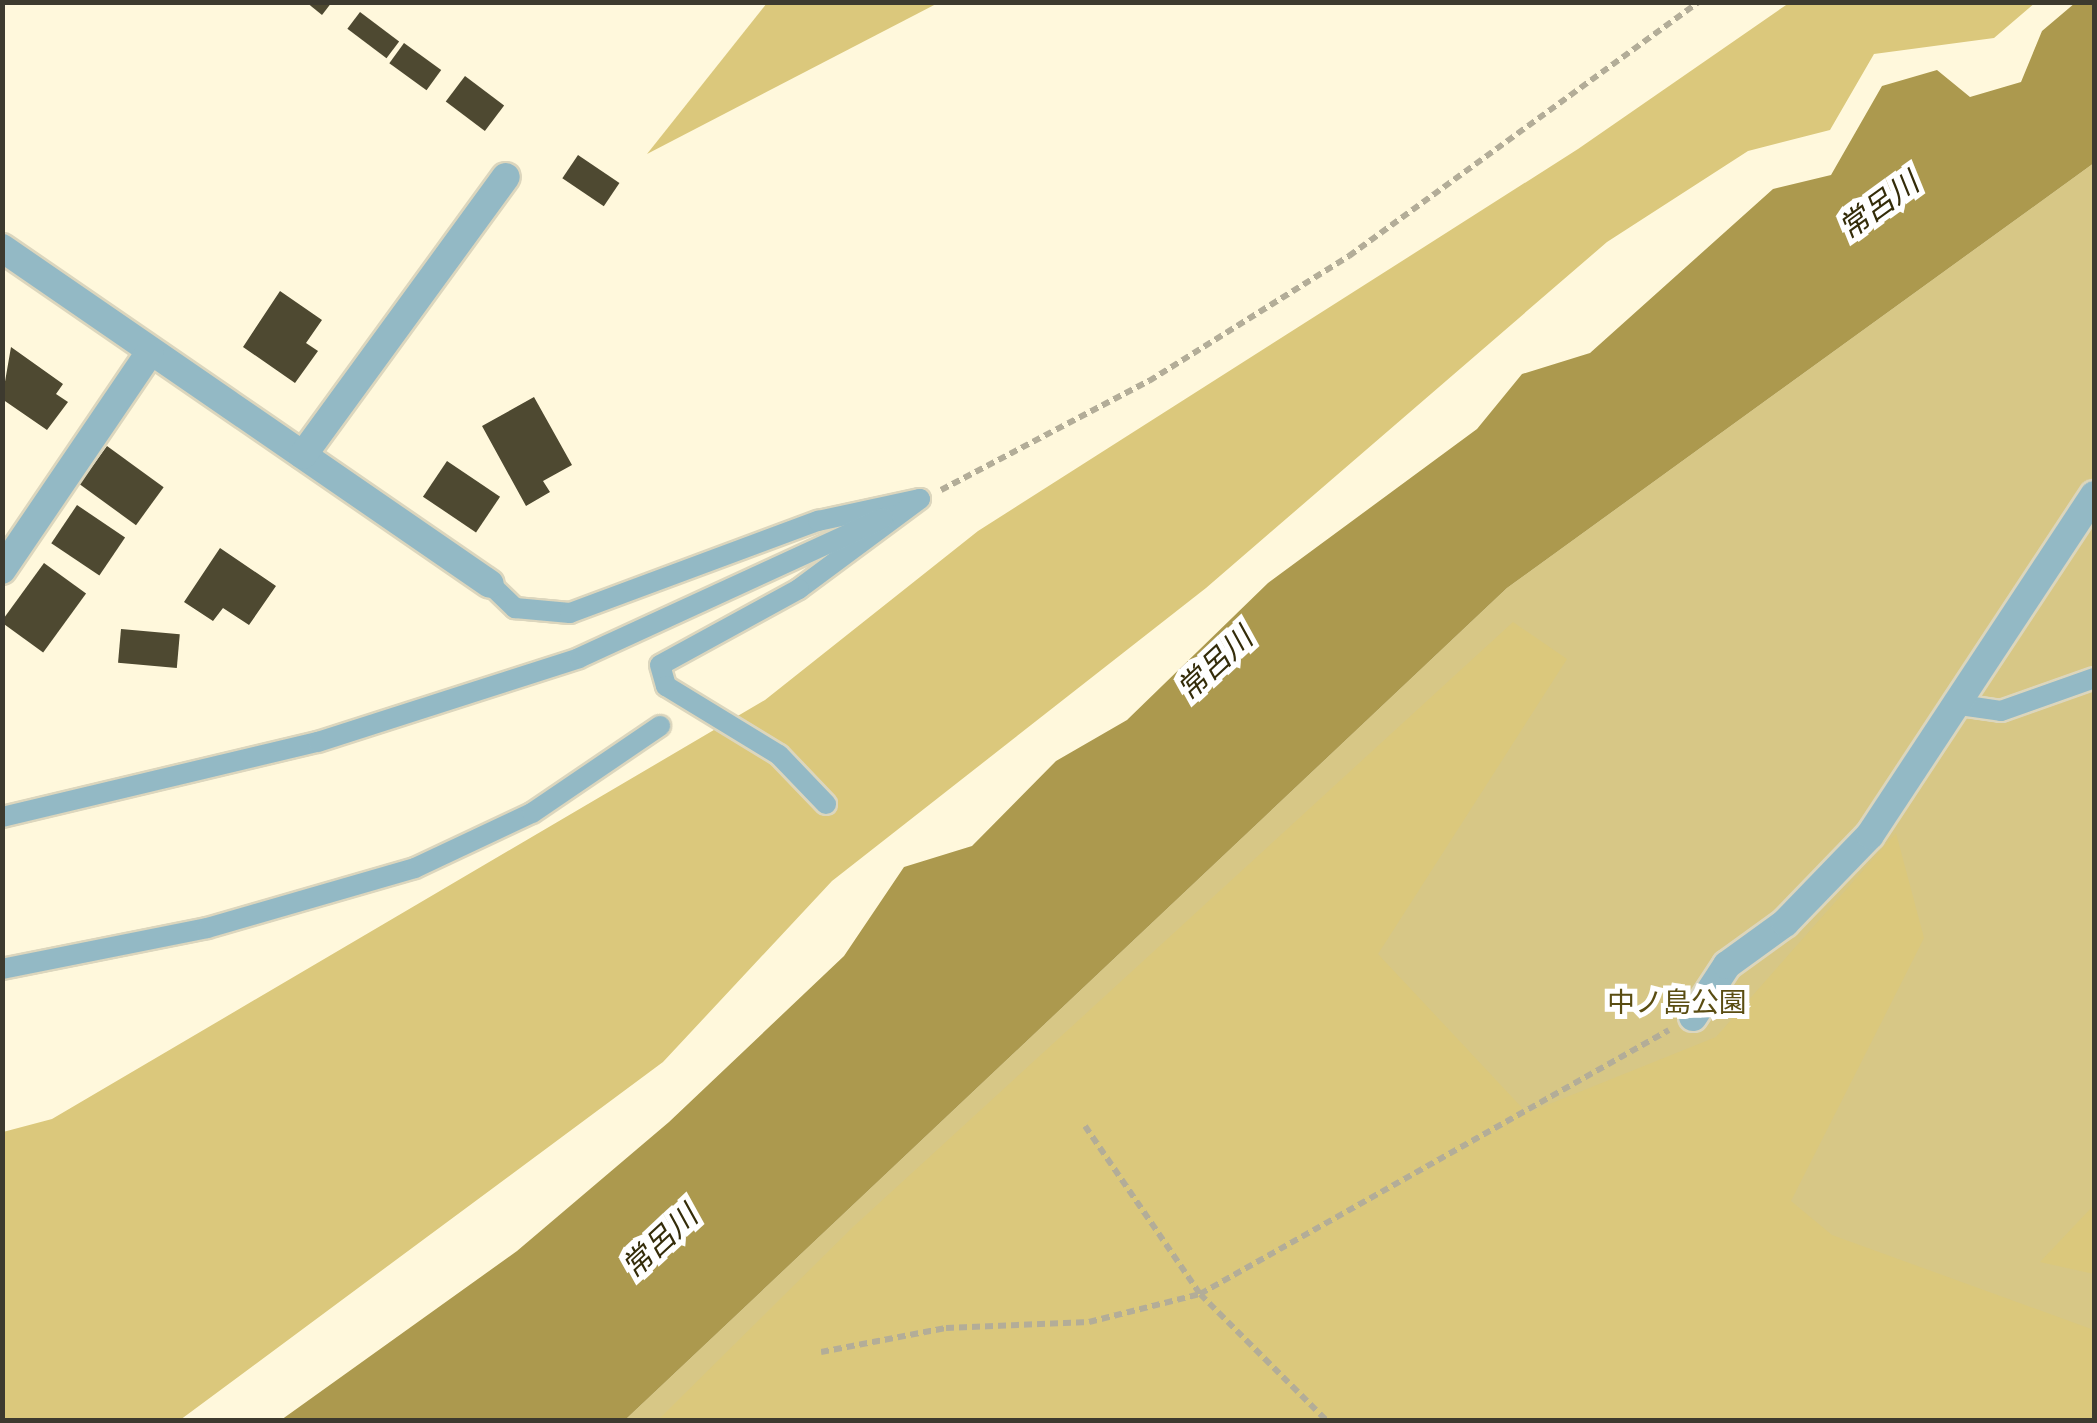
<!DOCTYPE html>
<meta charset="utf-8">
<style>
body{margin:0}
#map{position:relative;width:2097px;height:1423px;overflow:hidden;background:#fff8dc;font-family:"Fira Sans Condensed","Noto Sans JP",sans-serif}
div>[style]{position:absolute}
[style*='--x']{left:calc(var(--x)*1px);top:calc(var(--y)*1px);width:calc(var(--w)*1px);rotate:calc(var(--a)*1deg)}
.green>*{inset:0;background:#d7c786}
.forest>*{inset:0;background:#dbc87c}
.water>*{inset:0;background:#ac994e}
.building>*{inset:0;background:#4e4931;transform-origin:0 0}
.path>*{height:6px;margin-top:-3px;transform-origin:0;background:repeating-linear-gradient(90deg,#b3ad98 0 8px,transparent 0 13px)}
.roads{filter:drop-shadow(2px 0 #dcd6bd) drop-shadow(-2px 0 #dcd6bd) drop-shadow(0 2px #dcd6bd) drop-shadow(0 -2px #dcd6bd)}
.service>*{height:20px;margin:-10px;padding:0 10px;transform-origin:10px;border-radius:10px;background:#93b9c5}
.minor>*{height:28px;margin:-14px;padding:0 14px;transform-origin:14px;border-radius:14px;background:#93b9c5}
span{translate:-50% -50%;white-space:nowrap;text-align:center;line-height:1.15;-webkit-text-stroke:10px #fff;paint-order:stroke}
.park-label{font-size:28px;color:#5a4d12}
.water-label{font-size:30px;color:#342c09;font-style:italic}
.frame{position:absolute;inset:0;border:5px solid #3d3a2f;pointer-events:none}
</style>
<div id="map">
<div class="green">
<i style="clip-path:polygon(2094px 163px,2094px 1420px,625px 1420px,1507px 588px)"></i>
</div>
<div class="forest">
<i style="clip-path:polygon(767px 3px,938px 3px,647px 154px)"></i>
<i style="clip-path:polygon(1789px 3px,2035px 3px,1994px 38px,1874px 54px,1830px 130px,1748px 151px,1607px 242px,1206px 588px,832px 881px,663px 1062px,180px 1420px,3px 1420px,3px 1132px,52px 1119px,765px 700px,978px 531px,1578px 149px)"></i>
<i style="clip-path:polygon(1513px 622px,1567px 659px,1378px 954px,1527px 1113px,1716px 1037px,1896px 833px,1924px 938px,1791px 1201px,1832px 1235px,2094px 1330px,2094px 1420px,658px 1420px,853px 1227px)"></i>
<i style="clip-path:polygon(2094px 1205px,2094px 1274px,2040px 1262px)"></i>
</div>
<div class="water">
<i style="clip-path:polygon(2075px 3px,2094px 3px,2094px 163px,1507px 588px,625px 1420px,281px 1420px,517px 1251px,669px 1122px,844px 956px,904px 867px,972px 846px,1056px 761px,1127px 720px,1268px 583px,1477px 429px,1522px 374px,1590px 353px,1773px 189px,1831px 175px,1882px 86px,1937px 70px,1970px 97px,2021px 82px,2042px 31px)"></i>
</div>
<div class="building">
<i style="clip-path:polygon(306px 2px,332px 2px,322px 15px)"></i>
<i style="left:360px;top:12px;width:49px;height:21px;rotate:37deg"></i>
<i style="left:404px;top:43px;width:46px;height:25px;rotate:36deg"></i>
<i style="left:465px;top:76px;width:49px;height:32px;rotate:37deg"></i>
<i style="left:578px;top:155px;width:50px;height:28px;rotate:34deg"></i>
<i style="clip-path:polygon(280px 291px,322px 320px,306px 343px,318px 351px,295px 383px,243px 347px)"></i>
<i style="clip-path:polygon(11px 347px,63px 384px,56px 394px,68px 402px,47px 430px,2px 399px)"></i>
<i style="clip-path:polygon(534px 397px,572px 465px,543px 481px,550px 492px,526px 506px,482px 426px)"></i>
<i style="left:107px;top:446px;width:70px;height:47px;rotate:36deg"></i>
<i style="left:447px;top:461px;width:64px;height:43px;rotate:34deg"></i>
<i style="left:77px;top:505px;width:58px;height:46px;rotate:34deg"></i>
<i style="clip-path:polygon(220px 548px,276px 586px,249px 625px,223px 608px,213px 621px,184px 602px)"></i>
<i style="left:44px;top:563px;width:52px;height:73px;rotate:36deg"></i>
<i style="left:121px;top:629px;width:59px;height:34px;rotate:5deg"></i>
</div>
<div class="path">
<i style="--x:941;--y:490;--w:235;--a:-27.7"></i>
<i style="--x:1149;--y:381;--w:236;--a:-32"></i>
<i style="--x:1349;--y:256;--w:432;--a:-36"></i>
<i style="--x:1085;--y:1126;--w:204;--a:55.6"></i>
<i style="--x:1200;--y:1294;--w:178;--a:45"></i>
<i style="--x:821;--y:1352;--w:127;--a:-10.9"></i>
<i style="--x:946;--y:1328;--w:143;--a:-2.4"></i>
<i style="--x:1089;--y:1322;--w:114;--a:-14.2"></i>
<i style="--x:1200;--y:1294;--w:538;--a:-29.38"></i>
</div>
<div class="roads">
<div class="service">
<i style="--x:490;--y:584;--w:35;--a:44"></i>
<i style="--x:515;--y:608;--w:55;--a:5.2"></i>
<i style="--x:570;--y:613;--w:265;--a:-20.4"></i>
<i style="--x:818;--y:521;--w:104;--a:-12.2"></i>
<i style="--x:920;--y:499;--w:151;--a:143.4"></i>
<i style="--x:799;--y:589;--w:158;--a:151.3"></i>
<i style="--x:660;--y:665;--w:22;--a:74"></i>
<i style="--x:666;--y:686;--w:132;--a:31.4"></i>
<i style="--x:779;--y:755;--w:68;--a:46.2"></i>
<i style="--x:1960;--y:705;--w:41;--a:8.3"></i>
<i style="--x:2001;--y:711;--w:99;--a:-19.5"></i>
<i style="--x:2;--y:817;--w:325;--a:-13.4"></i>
<i style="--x:318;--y:742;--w:274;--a:-17.8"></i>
<i style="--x:579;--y:658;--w:335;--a:-24.7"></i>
<i style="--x:2;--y:969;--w:209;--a:-11.3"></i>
<i style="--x:207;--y:928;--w:216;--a:-16.1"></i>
<i style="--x:415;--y:868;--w:129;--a:-25.2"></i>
<i style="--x:532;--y:813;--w:155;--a:-34.2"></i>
</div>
<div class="minor">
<i style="--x:2;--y:248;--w:592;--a:34.55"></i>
<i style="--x:303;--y:455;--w:344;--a:-53.9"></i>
<i style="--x:2;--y:570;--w:263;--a:-55.8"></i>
<i style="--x:1693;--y:1017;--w:62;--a:-56.8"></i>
<i style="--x:1727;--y:965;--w:72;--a:-35.9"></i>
<i style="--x:1785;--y:923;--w:122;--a:-46"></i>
<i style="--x:1870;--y:835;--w:407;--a:-56.6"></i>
</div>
</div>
<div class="park-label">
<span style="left:1677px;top:1003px">中ノ島公園</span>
</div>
<div class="water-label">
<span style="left:1879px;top:206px;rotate:-36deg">常呂川</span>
<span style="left:1215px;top:664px;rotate:-43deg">常呂川</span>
<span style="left:660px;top:1242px;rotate:-43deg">常呂川</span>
</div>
<div class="frame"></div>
</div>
